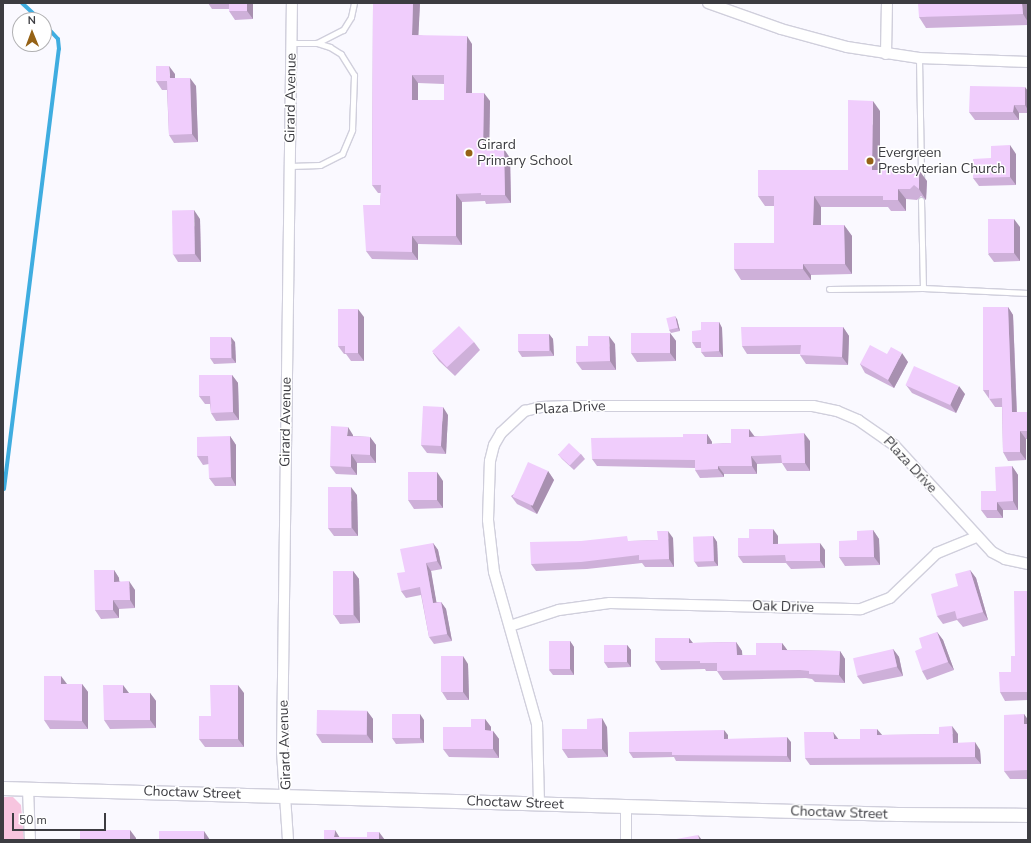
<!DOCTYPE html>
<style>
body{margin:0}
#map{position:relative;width:1031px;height:843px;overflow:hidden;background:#faf9ff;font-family:"Nunito Sans",sans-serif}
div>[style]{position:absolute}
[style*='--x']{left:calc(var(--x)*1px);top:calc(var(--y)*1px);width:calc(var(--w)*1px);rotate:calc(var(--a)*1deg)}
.green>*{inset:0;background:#f7c5df}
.stream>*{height:4px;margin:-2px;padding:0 2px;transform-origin:2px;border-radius:2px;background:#3fade0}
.roads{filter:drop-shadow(1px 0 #d0cfdc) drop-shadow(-1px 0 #d0cfdc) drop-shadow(0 1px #d0cfdc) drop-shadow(0 -1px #d0cfdc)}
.service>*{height:5px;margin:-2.5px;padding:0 2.5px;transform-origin:2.5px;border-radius:2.5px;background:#fff}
.minor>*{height:10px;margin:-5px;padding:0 5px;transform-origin:5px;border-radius:5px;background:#fff}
.tertiary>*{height:13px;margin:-6.5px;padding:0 6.5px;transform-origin:6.5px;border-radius:6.5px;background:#fff}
.wall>*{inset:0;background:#ceb0d9}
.shaded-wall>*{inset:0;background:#a890b0}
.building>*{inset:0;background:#f0cdfc;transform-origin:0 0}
.dots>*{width:11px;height:11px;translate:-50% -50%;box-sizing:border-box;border:2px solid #fff;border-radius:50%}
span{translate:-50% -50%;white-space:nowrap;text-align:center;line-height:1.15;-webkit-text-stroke:3px #fff;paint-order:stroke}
.street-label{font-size:14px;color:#3c3c41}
.poi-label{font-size:14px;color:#3c3c41}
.left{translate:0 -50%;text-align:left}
.frame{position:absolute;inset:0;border:4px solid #3c3c41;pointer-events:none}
.north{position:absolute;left:12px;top:12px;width:40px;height:40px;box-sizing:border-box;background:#fff;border:1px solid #b1b1b3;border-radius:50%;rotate:359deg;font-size:11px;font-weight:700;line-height:16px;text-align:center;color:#3c3c41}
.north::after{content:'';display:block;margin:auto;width:14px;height:18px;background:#956215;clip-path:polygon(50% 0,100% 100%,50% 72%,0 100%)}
.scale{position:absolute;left:12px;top:813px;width:94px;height:18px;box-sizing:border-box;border:2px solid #3c3c41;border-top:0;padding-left:5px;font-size:12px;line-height:14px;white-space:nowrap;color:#3c3c41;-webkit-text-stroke:3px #fff;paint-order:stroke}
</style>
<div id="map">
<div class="green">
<i style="clip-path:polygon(3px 797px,13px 797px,21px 805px,24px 840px,3px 840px)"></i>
</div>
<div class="stream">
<i style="--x:22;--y:3;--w:25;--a:43"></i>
<i style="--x:4;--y:489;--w:443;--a:-82.9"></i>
<i style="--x:59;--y:49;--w:10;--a:-96"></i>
<i style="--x:58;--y:39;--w:21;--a:-133"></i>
</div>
<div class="roads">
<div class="service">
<i style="--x:317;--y:43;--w:29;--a:-27"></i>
<i style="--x:343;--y:30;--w:15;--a:-58"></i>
<i style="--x:351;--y:17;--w:14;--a:-78"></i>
<i style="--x:919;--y:58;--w:120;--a:89"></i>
<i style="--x:290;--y:166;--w:30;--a:-2"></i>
<i style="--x:320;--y:165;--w:25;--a:-27"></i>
<i style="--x:342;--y:154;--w:26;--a:-67"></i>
<i style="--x:352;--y:130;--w:55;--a:-87.9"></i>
<i style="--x:354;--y:75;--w:25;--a:-122"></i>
<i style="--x:341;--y:54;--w:13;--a:-148"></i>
<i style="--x:330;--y:47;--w:14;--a:-163"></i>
<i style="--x:317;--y:43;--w:26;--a:180"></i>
<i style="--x:921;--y:200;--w:88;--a:88.7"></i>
<i style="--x:829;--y:289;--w:94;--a:-0.6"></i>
<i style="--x:923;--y:288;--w:105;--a:2.7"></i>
</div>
<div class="minor">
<i style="--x:708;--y:3;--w:77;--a:19.6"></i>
<i style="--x:781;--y:29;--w:68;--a:15.3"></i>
<i style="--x:847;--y:47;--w:73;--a:8.7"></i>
<i style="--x:919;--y:58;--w:109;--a:2.1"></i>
<i style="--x:886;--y:54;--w:51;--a:-88.9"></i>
<i style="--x:510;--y:626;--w:52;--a:-18.1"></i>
<i style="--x:559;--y:610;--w:51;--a:-7.8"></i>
<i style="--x:610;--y:603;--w:251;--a:1.4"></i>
<i style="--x:861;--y:609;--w:31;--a:-21"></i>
<i style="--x:890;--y:598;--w:65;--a:-43.8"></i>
<i style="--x:937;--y:553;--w:42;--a:-22.3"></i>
<i style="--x:28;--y:789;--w:51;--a:87.8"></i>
<i style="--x:539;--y:804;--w:80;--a:-91.4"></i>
<i style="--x:537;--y:724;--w:158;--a:-105.8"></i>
<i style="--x:494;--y:572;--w:52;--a:-96.6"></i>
<i style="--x:488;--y:520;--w:59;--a:-88.1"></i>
<i style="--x:490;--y:461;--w:16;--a:-76"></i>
<i style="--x:494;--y:445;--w:14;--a:-60"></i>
<i style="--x:501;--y:433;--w:33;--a:-43"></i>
<i style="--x:525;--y:411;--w:16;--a:-14"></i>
<i style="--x:541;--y:407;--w:23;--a:-2"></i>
<i style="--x:564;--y:406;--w:249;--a:0"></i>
<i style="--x:813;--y:406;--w:25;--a:12"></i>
<i style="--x:837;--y:411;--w:23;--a:23"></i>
<i style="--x:858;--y:420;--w:44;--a:34.8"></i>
<i style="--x:894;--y:445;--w:145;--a:47.5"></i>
<i style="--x:992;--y:552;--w:15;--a:28"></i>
<i style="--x:1005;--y:559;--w:24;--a:12"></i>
<i style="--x:288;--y:840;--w:88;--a:-93.9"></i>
<i style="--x:282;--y:752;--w:749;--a:-89.24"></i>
<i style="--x:626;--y:840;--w:33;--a:-90"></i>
</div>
<div class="tertiary">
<i style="--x:3;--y:788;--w:895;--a:1.66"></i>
<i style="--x:898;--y:814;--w:130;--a:0.4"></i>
</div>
</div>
<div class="wall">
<i style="clip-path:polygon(208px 3px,253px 3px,253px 19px,235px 20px,229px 11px,229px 9px,212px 9px)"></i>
<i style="clip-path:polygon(evenodd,373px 3px,420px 3px,418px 35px,472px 44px,472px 93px,490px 101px,489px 150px,510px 158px,511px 203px,486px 204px,485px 201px,462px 202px,462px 245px,418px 244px,418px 260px,372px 259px,366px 251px,380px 205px,381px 193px,378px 193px,372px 185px,373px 3px,418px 83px,444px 84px,444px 100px,418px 100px,418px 83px)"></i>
<i style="clip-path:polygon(1028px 3px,1028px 25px,926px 28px,919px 17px)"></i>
<i style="clip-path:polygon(175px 74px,175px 78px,196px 86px,198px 142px,174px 143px,169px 135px,167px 90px,162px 90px,156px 81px)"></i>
<i style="clip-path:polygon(1028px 91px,1028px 113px,1019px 113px,1019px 120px,975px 120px,969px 112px)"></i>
<i style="clip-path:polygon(880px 111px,880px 170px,913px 174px,927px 181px,926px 200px,921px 196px,917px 200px,906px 199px,906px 211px,891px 211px,888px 207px,821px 207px,821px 225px,844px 225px,852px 236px,852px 274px,811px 275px,811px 280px,741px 280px,734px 269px,774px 243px,774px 206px,765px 206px,758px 196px,848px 170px)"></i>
<i style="clip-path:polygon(1016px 154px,1016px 185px,979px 186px,973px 178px,991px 158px)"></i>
<i style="clip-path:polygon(200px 219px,201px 262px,178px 262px,173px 254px)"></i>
<i style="clip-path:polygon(1020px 227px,1020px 261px,994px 262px,988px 254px)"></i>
<i style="clip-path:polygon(1008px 307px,1013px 315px,1017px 412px,1028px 413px,1028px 439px,1026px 439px,1026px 460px,1008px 461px,1003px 452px,1002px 407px,995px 407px,983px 390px)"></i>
<i style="clip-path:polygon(364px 317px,364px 361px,351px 361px,346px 354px,344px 354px,338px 346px)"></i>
<i style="clip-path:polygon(677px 319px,680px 331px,671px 333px,669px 330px)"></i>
<i style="clip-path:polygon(719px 322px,722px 328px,723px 357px,705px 357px,701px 352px,701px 348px,696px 348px,692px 342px,701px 330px)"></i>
<i style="clip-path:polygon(843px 327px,849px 336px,848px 365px,806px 364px,800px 355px,800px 354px,747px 354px,742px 346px)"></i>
<i style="clip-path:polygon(670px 333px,676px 341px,676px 361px,637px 362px,631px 353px)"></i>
<i style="clip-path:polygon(549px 334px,553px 339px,554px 356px,522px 357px,518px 351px)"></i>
<i style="clip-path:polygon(235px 342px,236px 363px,214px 364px,210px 358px)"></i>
<i style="clip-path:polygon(474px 342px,480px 350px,455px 376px,439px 361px,433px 353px)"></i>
<i style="clip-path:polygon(615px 344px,616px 370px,582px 370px,576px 362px)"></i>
<i style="clip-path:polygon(887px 354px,908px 362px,894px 388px,865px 373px,860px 364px)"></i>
<i style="clip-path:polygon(232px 375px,238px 383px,239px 420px,216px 421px,211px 413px,210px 404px,205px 404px,199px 396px)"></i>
<i style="clip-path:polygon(906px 385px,965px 394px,956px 413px,912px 393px)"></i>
<i style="clip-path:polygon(448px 415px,446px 454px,427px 453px,421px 445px)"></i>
<i style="clip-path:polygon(707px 434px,712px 442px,712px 444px,731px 443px,754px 436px,810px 441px,810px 471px,787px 471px,782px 463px,757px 464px,757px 474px,724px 474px,724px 477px,700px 478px,695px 470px,695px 468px,597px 466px,592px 459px,683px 437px)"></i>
<i style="clip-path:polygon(353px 435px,353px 436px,370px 437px,376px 445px,376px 463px,357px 463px,357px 475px,336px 474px,330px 466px)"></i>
<i style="clip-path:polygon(230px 436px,236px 445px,236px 486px,215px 486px,209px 478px,209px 464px,203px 465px,197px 456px)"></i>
<i style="clip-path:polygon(558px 454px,581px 454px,585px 459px,574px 470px,562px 459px)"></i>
<i style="clip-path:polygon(1012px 466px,1018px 475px,1018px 510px,1003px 510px,1003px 518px,987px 518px,981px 510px,996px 491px)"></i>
<i style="clip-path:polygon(548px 471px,554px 480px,537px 514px,517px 504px,511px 496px)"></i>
<i style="clip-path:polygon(443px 481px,443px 508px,414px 509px,408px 500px)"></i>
<i style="clip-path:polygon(357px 495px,358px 536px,334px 536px,328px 528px)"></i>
<i style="clip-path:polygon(873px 530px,879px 539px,880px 565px,845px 566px,839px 557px,857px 540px)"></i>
<i style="clip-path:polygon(713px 536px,717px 542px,718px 566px,698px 567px,694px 561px)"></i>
<i style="clip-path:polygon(778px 536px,778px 544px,825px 550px,825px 568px,791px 569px,786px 563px,743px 563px,738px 556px,749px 538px)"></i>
<i style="clip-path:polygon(673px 538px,674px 567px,645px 567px,642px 563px,587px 569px,536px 571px,531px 564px,630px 541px,658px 540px)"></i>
<i style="clip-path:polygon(433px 543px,438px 550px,442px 569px,431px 571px,436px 602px,441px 602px,446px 609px,452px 641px,434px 644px,429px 637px,421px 595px,406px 598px,401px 591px,405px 572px)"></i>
<i style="clip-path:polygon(114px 570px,119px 578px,119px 581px,135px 590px,135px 608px,119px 609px,119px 618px,101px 619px,95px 610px)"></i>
<i style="clip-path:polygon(970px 570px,976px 578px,988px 620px,963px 627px,957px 620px,943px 624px,937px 616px)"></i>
<i style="clip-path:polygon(353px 571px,359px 579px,360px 623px,340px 624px,334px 615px)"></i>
<i style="clip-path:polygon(1028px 591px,1028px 700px,1005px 701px,1000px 692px,1011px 672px,1015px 656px)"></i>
<i style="clip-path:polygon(937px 632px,943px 640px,954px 670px,927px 680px,922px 671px,922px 648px)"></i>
<i style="clip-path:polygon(689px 638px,693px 643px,736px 642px,742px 651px,742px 655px,756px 655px,782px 643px,787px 650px,840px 651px,845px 659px,845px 683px,815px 682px,812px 679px,806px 678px,723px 680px,717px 671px,706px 671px,705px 669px,661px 670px,655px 661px)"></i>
<i style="clip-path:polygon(570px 641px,574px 647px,574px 675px,553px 675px,549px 670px)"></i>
<i style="clip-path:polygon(627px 645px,631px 650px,631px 667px,608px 668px,604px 662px)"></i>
<i style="clip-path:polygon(893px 649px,899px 657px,903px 676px,863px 684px,857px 676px)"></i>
<i style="clip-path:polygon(468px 664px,469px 700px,447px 700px,442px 692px)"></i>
<i style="clip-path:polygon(67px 684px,82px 684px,88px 692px,88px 729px,50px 729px,44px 720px)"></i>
<i style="clip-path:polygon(129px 693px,150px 693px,156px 701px,156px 728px,110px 729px,104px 720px)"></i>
<i style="clip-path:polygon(244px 693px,244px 747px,205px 747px,199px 739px)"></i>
<i style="clip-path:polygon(367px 711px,373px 719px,373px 743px,322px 743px,316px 734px)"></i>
<i style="clip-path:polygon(1024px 714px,1028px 720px,1028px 779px,1010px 779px,1004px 771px)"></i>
<i style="clip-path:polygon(485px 719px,491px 727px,491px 731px,493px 731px,499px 739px,499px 758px,449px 757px,443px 749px,471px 727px)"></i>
<i style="clip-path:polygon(424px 720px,424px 743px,396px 744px,392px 738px)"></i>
<i style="clip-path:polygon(607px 727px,608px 757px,568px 758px,562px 749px,587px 729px)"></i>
<i style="clip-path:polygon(958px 734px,958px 743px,980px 750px,981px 764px,810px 765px,805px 758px,839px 739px,860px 739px,882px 735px)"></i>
<i style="clip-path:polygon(728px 735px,728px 739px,791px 742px,791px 762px,676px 761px,674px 757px,633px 758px,629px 752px)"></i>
</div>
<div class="shaded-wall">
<i style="clip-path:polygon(247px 3px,253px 3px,253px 19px,247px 11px)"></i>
<i style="clip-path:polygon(413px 3px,420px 3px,418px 44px,412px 35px)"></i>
<i style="clip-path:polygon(1022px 3px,1028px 3px,1028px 22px,1023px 14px)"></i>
<i style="clip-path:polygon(467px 36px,472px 44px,472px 101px,466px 93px)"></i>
<i style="clip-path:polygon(169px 66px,175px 74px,175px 87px,170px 78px)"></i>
<i style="clip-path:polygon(412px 75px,418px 83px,418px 108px,412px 100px)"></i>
<i style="clip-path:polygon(190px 78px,196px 86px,198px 142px,192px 134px)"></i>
<i style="clip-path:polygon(1025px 87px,1028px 91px,1028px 110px,1025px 105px)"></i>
<i style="clip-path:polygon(484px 93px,490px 101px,489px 158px,483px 150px)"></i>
<i style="clip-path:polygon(873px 101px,880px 111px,880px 181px,872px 170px)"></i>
<i style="clip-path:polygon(1014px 105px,1019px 113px,1019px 120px,1013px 112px)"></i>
<i style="clip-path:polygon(1010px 145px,1016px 154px,1016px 185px,1010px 177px)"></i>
<i style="clip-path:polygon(504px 149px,510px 158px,511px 203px,505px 195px)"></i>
<i style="clip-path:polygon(919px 170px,927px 181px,926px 200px,919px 189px)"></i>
<i style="clip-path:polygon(898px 189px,906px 199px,906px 211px,898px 200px)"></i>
<i style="clip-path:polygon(456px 194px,462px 202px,462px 245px,456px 236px)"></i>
<i style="clip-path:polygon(814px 196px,821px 207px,821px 235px,813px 225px)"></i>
<i style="clip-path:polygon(194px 210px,200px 219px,201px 262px,195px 254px)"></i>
<i style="clip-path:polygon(1014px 219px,1020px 227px,1020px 261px,1014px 253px)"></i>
<i style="clip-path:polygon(844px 225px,852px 236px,852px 274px,845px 264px)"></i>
<i style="clip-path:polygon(412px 236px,418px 244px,418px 260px,412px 252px)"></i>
<i style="clip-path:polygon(803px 264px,811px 275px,811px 280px,803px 269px)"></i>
<i style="clip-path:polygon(1008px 307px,1013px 315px,1017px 421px,1012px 412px)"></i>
<i style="clip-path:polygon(358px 309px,364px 317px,364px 361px,358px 353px)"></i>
<i style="clip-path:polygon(675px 316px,677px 319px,680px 331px,678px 328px)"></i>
<i style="clip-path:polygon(719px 322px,722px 328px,723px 357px,719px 351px)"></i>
<i style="clip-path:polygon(843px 327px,849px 336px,848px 365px,842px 357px)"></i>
<i style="clip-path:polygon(670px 333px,676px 341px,676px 361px,670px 353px)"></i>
<i style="clip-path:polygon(549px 334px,553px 339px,554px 356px,550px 350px)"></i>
<i style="clip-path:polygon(609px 336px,615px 344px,616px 370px,610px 361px)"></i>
<i style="clip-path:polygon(231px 337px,235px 342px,236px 363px,232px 358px)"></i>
<i style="clip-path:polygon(902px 353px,908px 362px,894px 388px,888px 380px)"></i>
<i style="clip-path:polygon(232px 375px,238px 383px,239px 420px,233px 412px)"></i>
<i style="clip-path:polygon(959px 386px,965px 394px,956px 413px,950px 404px)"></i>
<i style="clip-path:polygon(443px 407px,448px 415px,446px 454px,441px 446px)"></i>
<i style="clip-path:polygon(348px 427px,353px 435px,353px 444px,347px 436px)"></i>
<i style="clip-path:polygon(749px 429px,755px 437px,749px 437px)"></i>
<i style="clip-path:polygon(1020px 431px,1026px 439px,1026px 460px,1020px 452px)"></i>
<i style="clip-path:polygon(804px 433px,810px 441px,810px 471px,805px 463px)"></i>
<i style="clip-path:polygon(707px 434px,712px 442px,712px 452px,707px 444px)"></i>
<i style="clip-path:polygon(230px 436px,236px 445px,236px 486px,231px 477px)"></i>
<i style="clip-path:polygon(370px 437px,376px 445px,376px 463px,370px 455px)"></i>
<i style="clip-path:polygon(351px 454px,357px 463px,357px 475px,351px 467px)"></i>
<i style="clip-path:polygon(751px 456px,757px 464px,757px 474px,752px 466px)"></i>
<i style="clip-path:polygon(718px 466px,724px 474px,724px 477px,718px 469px)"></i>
<i style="clip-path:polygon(1012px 466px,1018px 475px,1018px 510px,1013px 501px)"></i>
<i style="clip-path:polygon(548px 471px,554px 480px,537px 514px,531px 506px)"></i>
<i style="clip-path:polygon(437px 472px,443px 481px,443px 508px,437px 500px)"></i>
<i style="clip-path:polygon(351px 487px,357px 495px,358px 536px,352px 528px)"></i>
<i style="clip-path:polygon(997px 502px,1003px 510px,1003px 518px,997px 510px)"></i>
<i style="clip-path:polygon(773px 529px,778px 536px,778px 551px,773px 544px)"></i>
<i style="clip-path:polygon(873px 530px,879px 539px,880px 565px,874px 557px)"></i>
<i style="clip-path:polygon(668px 531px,673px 538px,674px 567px,669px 559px)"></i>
<i style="clip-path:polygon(713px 536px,717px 542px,718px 566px,714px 561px)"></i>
<i style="clip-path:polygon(433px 543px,438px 550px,442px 569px,437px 561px)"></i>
<i style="clip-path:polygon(820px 543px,825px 550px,825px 568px,820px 561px)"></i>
<i style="clip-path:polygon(426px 563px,431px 571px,438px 611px,433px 603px)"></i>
<i style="clip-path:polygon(114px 570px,119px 578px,120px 590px,114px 582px)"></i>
<i style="clip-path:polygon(970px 570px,976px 578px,988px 620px,983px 612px)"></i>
<i style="clip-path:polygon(353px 571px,359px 579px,360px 623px,354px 615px)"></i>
<i style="clip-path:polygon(129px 581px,135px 590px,135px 608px,130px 600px)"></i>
<i style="clip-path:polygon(113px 600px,119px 609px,119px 618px,113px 610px)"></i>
<i style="clip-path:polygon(441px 602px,446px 609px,452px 641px,447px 634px)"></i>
<i style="clip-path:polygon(937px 632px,943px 640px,954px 670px,948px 662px)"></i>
<i style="clip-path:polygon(689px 638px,695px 646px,689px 643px)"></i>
<i style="clip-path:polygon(570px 641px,574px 647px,574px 675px,570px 669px)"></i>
<i style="clip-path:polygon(736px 642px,742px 651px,743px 664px,737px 655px)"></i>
<i style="clip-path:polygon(782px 643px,788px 651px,782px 650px)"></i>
<i style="clip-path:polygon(627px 645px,631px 650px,631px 667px,627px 662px)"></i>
<i style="clip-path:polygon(893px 649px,899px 657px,903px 676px,897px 667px)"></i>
<i style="clip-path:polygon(840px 651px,845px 659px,845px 683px,839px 675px)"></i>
<i style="clip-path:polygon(463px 656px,468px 664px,469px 700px,463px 692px)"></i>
<i style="clip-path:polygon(61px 676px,67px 684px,61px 684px)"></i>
<i style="clip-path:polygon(82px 684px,88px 692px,88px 729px,82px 721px)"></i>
<i style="clip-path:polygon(123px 685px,129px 693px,123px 693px)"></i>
<i style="clip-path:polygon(238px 685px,244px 693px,244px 747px,238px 739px)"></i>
<i style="clip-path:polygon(150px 693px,156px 701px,156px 728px,150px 720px)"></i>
<i style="clip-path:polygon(367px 711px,373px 719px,373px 743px,367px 735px)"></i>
<i style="clip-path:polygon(420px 714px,424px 720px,424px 743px,420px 738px)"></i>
<i style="clip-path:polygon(1024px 714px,1028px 720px,1028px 730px,1024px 724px)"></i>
<i style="clip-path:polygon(602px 718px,607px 727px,608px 757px,602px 749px)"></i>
<i style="clip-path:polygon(485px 719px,491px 727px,491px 739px,485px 730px)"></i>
<i style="clip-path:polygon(952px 726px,958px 734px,958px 750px,953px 743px)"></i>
<i style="clip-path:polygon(877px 729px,883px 736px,877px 735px)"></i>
<i style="clip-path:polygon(724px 730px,728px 735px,728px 745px,724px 739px)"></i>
<i style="clip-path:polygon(493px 731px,499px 739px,499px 758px,493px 749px)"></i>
<i style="clip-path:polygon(833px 732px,839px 740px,834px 739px)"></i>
<i style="clip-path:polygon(787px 737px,791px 742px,791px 762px,787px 756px)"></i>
<i style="clip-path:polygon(975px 742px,980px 750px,981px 764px,975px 757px)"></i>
<i style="clip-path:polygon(130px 830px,136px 838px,136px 840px,130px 840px)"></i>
<i style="clip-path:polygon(335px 830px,340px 838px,334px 837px)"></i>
<i style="clip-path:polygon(204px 831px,210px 840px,204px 840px)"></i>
<i style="clip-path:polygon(379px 832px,385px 840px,379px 840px)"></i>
<i style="clip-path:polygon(698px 835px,702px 840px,699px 840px)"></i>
</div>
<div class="building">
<i style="left:229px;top:3px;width:18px;height:8px"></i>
<i style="clip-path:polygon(evenodd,373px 3px,413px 3px,412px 35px,467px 36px,466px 93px,484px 93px,483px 150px,504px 149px,505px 195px,481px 195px,481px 193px,456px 194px,456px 236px,412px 236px,412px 252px,366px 251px,363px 205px,380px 205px,381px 185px,372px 185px,373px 3px,412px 75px,444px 75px,444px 100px,412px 100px,412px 75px)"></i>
<i style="clip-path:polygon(918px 3px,1022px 3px,1023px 14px,919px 17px)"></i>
<i style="clip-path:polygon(156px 66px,169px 66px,170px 78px,190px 78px,192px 134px,169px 135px,167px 81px,156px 81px)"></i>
<i style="clip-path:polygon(970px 86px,1025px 87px,1025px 105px,1014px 105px,1013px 112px,969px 112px)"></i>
<i style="clip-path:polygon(848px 100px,873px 101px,872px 170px,910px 170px,913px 174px,919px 170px,919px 189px,914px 185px,910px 189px,898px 189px,898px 200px,883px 200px,883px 196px,814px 196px,813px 225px,844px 225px,845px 264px,803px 264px,803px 269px,734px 269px,734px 243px,774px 243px,774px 196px,758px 196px,758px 170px,848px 170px)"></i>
<i style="clip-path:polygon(1010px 145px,1010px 177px,973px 178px,973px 159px,991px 158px,991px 146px)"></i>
<i style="left:194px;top:210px;width:44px;height:22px;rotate:89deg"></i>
<i style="left:1014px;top:219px;width:34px;height:26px;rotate:90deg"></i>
<i style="clip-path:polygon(983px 307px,1008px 307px,1012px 412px,1028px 412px,1028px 431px,1020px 431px,1020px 452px,1003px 452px,1002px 398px,989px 399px,989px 390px,983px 390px)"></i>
<i style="clip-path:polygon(338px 309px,358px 309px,358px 353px,345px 353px,345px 346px,338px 346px)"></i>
<i style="left:675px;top:316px;width:12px;height:9px;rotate:76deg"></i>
<i style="clip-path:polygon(701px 322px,719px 322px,719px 351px,701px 352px,701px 342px,692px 342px,692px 331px,701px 330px)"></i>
<i style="left:459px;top:326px;width:22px;height:37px;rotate:47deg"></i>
<i style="clip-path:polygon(741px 327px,843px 327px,842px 357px,800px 355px,801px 345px,742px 346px)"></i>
<i style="left:631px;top:333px;width:39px;height:20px"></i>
<i style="left:518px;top:334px;width:31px;height:17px"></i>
<i style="clip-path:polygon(588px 336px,609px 336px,610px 361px,576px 362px,576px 346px,588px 346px)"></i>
<i style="left:210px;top:337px;width:21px;height:21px"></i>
<i style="clip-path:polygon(870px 345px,887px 354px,891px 347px,902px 353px,888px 380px,860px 364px)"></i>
<i style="left:914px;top:366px;width:49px;height:21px;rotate:24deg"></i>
<i style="clip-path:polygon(199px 375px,232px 375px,233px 412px,211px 413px,210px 396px,199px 396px)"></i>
<i style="left:423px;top:406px;width:20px;height:39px;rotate:3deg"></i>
<i style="clip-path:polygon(331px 426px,348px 427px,347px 436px,370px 437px,370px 455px,351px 454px,351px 467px,330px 466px)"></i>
<i style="clip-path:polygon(731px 429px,749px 429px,749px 437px,804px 433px,805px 463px,782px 463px,781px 455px,751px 456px,752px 466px,718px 466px,718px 469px,695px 470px,695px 460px,592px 459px,591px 438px,683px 437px,683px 434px,707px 434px,707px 444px,731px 443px)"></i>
<i style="clip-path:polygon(230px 436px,231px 477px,209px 478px,208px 456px,197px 456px,197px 437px)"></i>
<i style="left:569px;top:443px;width:16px;height:16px;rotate:43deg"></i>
<i style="left:528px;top:462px;width:22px;height:38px;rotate:24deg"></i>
<i style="clip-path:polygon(1012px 466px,1013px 501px,997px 502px,997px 510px,981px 510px,981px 491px,996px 491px,995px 467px)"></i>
<i style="left:437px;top:472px;width:28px;height:29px;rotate:90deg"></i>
<i style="left:328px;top:487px;width:23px;height:41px"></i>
<i style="clip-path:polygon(749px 529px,773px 529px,773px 544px,820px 543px,820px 561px,786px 561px,785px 555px,738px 556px,738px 538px,749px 538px)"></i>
<i style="clip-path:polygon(873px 530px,874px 557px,839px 557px,839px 541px,857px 540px,857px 531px)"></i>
<i style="clip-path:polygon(657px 531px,668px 531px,669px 559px,639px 560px,639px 555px,581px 562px,531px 564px,530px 542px,581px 541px,627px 536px,628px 541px,658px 540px)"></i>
<i style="left:713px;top:536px;width:25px;height:20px;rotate:88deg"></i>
<i style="clip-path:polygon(433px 543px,437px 561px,426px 563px,433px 603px,441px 602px,447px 634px,429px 637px,420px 587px,401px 591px,397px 573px,405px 572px,400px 549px)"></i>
<i style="clip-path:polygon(94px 570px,114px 570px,114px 582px,129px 581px,130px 600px,113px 600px,113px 610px,95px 610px)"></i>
<i style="clip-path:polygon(970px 570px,983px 612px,957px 619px,955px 611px,937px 616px,931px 594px,958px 586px,955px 574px)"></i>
<i style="left:333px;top:571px;width:20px;height:44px"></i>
<i style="clip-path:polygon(1014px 591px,1028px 591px,1028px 692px,1000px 692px,999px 672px,1011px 672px,1011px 656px,1015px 656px)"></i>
<i style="clip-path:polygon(937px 632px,948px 662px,922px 671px,915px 651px,922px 648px,919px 638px)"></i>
<i style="clip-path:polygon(655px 638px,689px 638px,689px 643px,736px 642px,737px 655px,756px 655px,756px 643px,782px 643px,782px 650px,840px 651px,839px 675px,809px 674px,809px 671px,800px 670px,717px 671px,717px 663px,700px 663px,700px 661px,655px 661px)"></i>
<i style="left:570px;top:641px;width:28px;height:21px;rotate:90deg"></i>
<i style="left:604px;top:645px;width:23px;height:17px"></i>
<i style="left:893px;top:649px;width:18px;height:41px;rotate:77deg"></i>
<i style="left:441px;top:656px;width:22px;height:36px"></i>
<i style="clip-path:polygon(44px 676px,61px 676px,61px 684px,82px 684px,82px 721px,44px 720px)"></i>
<i style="clip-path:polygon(103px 685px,123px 685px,123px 693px,150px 693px,150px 720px,104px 720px)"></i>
<i style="clip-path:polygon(210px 685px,238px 685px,238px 739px,199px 739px,199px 716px,211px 716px)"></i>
<i style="left:317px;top:710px;width:50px;height:24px;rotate:1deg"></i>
<i style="left:420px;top:714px;width:24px;height:28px;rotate:90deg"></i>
<i style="clip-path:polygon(1024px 714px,1024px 724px,1028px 724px,1028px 770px,1004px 771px,1004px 715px)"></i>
<i style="clip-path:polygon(602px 718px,602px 749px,562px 749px,562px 729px,587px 729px,587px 719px)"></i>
<i style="clip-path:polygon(471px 719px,485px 719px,485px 730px,493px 731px,493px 749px,443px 749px,443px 727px,471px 727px)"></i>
<i style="clip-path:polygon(952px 726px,953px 743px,975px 742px,975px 757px,805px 758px,804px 732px,833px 732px,834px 739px,860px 739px,860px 729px,877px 729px,877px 735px,939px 734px,939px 727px)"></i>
<i style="clip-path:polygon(724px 730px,724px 739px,787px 737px,787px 756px,672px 755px,672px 752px,629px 752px,629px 732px)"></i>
<i style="left:130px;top:830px;width:10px;height:50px;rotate:90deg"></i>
<i style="clip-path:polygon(324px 830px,335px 830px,334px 837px,367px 837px,367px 832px,379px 832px,379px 840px,324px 840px)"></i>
<i style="left:204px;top:831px;width:9px;height:45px;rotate:90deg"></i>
<i style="clip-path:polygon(698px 835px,699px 840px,671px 840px)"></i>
</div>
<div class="dots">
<i style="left:469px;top:153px;background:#956215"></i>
<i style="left:870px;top:161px;background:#956215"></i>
</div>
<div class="street-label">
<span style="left:291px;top:98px;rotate:-89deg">Girard Avenue</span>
<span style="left:570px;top:408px;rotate:-3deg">Plaza Drive</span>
<span style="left:286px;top:422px;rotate:-89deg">Girard Avenue</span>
<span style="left:910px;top:465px;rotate:47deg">Plaza Drive</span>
<span style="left:783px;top:607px;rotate:2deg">Oak Drive</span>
<span style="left:285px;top:745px;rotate:-92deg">Girard Avenue</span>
<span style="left:192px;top:793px;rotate:2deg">Choctaw Street</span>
<span style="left:515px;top:803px;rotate:2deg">Choctaw Street</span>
<span style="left:839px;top:813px;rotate:2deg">Choctaw Street</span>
</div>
<div class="poi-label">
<span class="left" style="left:477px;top:153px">Girard<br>Primary School</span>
<span class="left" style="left:878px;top:161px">Evergreen<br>Presbyterian Church</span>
</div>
<div class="frame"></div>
<div class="north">N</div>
<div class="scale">50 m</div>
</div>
